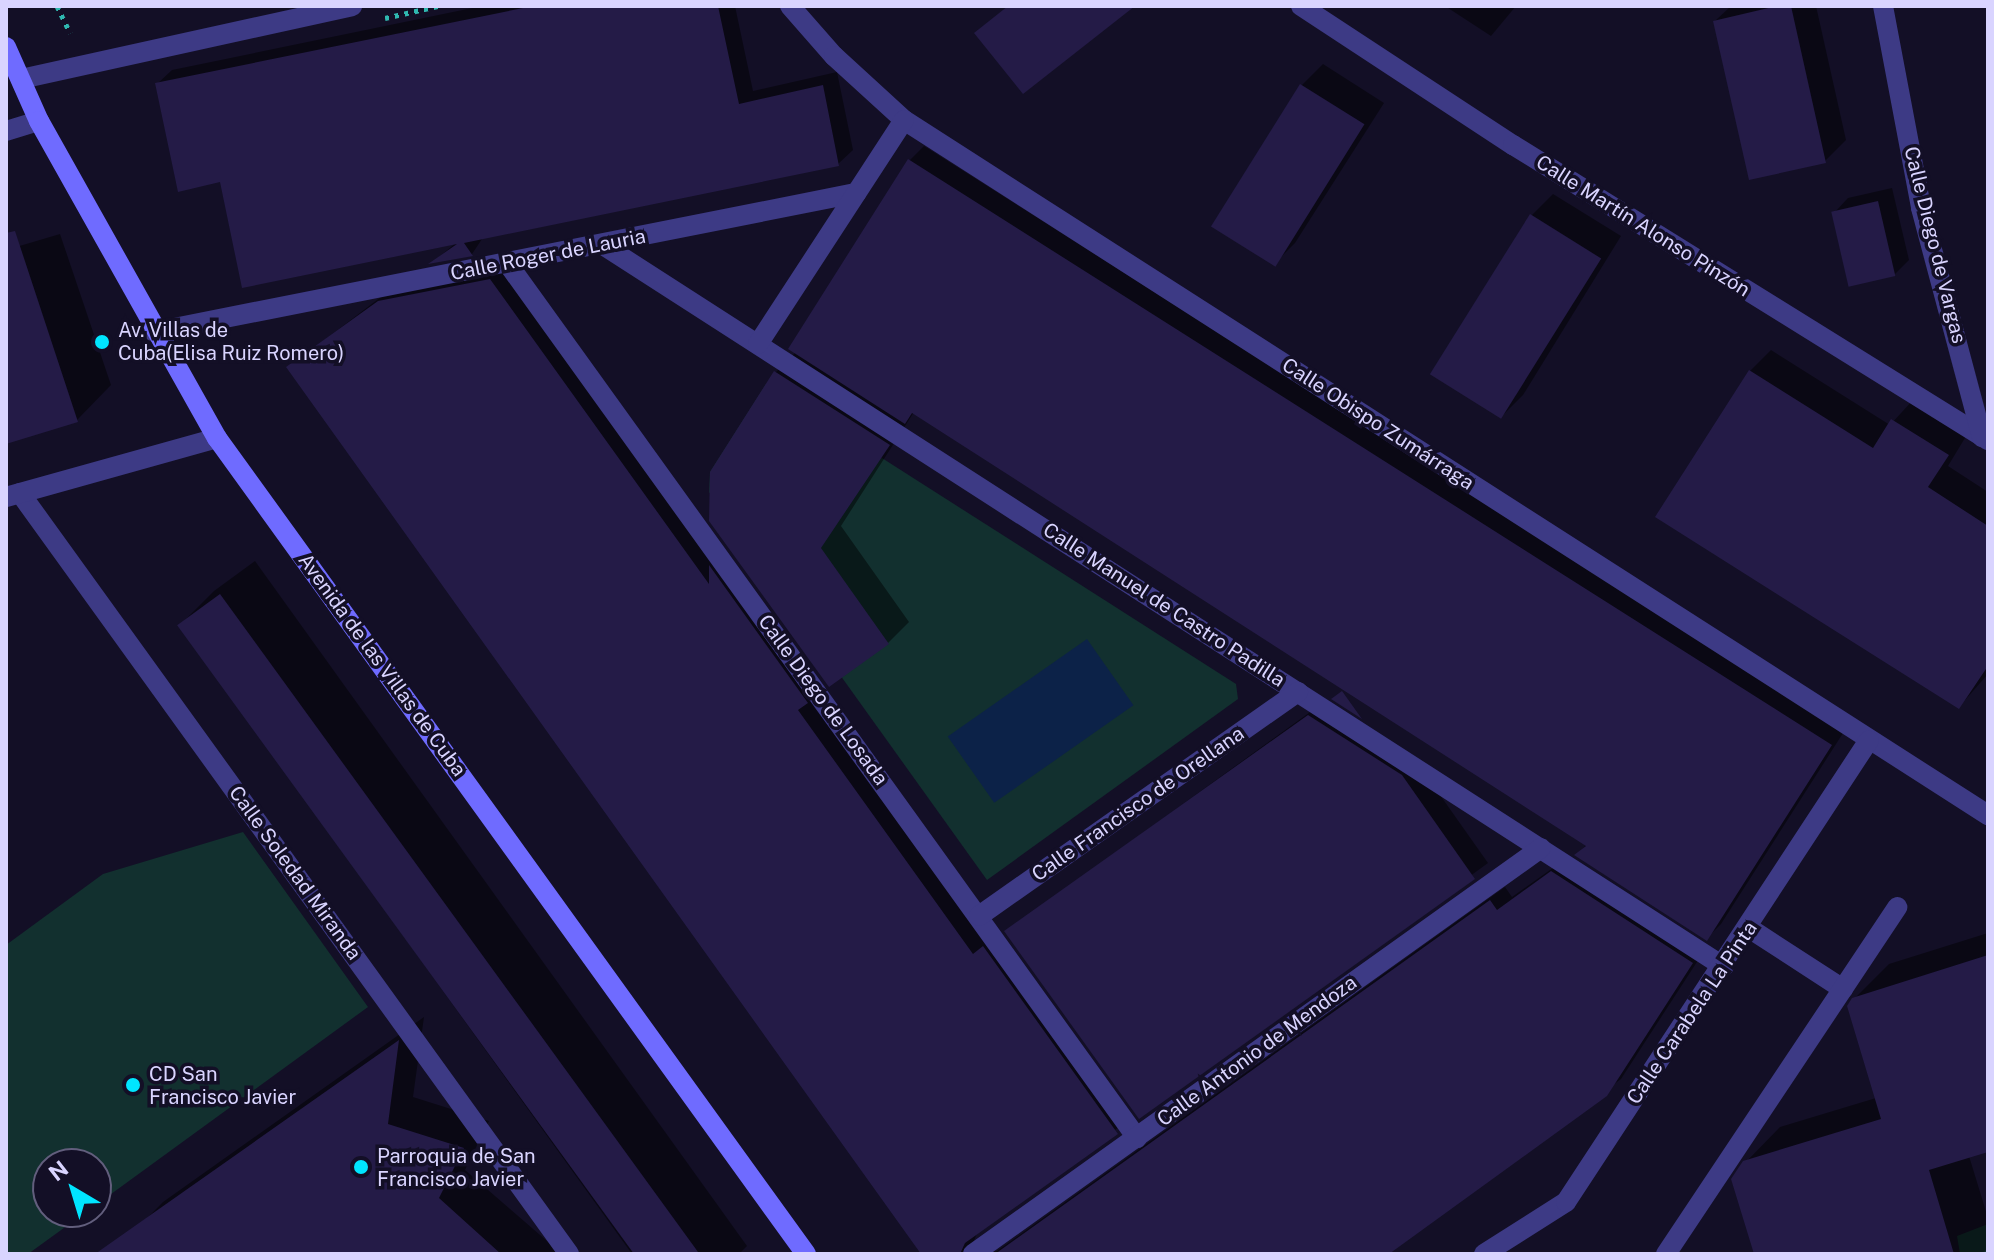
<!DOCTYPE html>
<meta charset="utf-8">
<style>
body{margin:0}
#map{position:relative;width:1994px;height:1260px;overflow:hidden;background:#130f26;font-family:"Public Sans",sans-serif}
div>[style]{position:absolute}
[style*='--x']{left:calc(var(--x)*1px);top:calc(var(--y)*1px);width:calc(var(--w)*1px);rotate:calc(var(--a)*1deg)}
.green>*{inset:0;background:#12302f}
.water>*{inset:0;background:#0c2248;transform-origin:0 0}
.shadow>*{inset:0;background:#0007}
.building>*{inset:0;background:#241b47;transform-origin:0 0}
.path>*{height:5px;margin-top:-2.5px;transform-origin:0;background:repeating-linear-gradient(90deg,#2fb8b0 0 4px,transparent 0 10px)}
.lane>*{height:20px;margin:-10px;padding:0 10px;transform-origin:10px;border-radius:10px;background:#3d3a85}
.street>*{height:20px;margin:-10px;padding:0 10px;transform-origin:10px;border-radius:10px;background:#3d3a85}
.secondary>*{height:20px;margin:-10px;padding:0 10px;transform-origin:10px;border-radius:10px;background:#6f6bff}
.dots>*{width:22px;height:22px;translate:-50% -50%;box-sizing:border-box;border:4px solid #130f26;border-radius:50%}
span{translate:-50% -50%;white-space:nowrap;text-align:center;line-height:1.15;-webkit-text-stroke:7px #130f26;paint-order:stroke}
.street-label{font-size:20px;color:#d9d4ff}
.poi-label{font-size:20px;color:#d9d4ff}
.left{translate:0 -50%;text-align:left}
.frame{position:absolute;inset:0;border:8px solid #d9d4ff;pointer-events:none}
.north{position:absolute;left:32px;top:1148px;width:80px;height:80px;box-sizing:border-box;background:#130f26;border:2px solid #625e7d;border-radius:50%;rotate:322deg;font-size:22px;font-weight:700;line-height:32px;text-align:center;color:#d9d4ff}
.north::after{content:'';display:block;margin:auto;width:28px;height:36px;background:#00e5ff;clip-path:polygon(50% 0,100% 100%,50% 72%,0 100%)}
</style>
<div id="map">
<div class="green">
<i style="clip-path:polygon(766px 384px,1236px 684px,1238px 699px,987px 880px,709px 492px,710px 472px)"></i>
<i style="clip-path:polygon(243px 832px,368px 1007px,96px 1205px,96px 1164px,48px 1164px,48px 1212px,86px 1212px,28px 1254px,6px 1254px,6px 945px,103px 874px)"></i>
<i style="clip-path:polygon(1988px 1224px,1988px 1254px,1960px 1254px,1957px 1236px)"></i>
</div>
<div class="water">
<i style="left:1087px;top:639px;width:81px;height:170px;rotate:55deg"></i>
</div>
<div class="shadow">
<i style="clip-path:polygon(482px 6px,735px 6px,753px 91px,837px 72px,853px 150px,838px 164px,484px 236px,472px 254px,434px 261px,457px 242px,222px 180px,157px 84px,172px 70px)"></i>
<i style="clip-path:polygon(1445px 6px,1516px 6px,1491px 36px)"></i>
<i style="clip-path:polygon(1731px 6px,1816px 6px,1846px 140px,1825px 161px,1715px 21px)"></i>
<i style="clip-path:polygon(1323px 64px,1384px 103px,1295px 243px,1274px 264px,1213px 225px,1302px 85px)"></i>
<i style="clip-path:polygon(924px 146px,1845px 730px,1721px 924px,1707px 938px,1577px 855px,1587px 844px,914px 412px,841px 526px,909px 622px,888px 643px,712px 473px,776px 372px,796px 352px,910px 160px)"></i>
<i style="clip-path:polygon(1892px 188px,1909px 260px,1894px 275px,1834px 213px,1848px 198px)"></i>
<i style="clip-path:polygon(1553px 194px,1621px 236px,1523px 395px,1502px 416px,1434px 375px,1532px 215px)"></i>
<i style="clip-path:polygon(60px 234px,111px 385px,77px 420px,6px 441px,6px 250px)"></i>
<i style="clip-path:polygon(505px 265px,1131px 1118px,977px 1233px,974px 1241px,983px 1253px,997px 1251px,1505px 887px,1512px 897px,1567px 858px,1706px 948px,1621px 1079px,1385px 1254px,929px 1254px,289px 367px,394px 287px)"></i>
<i style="clip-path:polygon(1771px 350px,1890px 425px,1913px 400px,1968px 433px,1948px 466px,1988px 492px,1988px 674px,1959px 707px,1658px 517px,1750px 371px)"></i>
<i style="clip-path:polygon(255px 561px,747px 1246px,739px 1254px,632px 1254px,180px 625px,214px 591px)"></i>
<i style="clip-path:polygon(1324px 702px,1416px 761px,1488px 863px,1140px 1116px,1007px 931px)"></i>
<i style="clip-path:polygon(1988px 933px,1988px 1150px,1969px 1156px,1988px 1218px,1988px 1248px,1982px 1254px,1756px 1254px,1745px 1163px,1780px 1127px,1876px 1098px,1854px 999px,1889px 964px)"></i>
<i style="clip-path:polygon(424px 1017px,413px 1097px,489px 1121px,465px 1170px,562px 1254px,112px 1254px,163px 1202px)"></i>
</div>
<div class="building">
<i style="clip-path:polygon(533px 6px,718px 6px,739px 104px,823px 85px,839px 166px,464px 243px,473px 256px,428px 264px,457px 244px,242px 288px,220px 182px,178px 192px,155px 83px)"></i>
<i style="clip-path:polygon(1008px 6px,1135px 6px,1023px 94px,974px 33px)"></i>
<i style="clip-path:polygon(1777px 6px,1791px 6px,1826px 163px,1749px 180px,1713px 21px)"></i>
<i style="left:1300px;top:84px;width:76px;height:168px;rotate:32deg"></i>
<i style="clip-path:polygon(908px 159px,1832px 745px,1707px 941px,1574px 855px,1586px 846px,912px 413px,905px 424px,788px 349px)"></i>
<i style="left:1878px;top:201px;width:77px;height:48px;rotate:77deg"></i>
<i style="left:1530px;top:214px;width:84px;height:189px;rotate:32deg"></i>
<i style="clip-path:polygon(15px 231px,78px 422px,6px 444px,6px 233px)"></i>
<i style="clip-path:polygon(490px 279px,709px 584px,709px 565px,808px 703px,798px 710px,973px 954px,983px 946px,1118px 1134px,965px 1243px,960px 1254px,921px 1254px,286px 367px,378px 301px)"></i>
<i style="clip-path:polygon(1749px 370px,1873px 448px,1891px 419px,1949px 455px,1928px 487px,1988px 526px,1988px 666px,1959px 709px,1655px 517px)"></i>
<i style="clip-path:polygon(774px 371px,890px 445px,821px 548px,889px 644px,829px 687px,709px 521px,710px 472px)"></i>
<i style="left:220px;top:594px;width:813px;height:53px;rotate:54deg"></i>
<i style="clip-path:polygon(1342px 691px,1362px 719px,1331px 699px)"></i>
<i style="clip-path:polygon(1308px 715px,1402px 775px,1475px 879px,1139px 1119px,1004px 931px)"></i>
<i style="clip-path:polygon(1551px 871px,1693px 963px,1607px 1096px,1389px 1254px,995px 1254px,1490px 900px,1497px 910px)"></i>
<i style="clip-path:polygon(1988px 955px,1988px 1152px,1929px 1170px,1954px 1254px,1754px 1254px,1731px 1179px,1743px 1161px,1881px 1119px,1847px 1006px,1852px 998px)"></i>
<i style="clip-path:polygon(399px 1040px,388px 1124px,464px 1148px,439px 1198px,501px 1254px,95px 1254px)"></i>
</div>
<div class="path">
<i style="--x:57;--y:6;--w:30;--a:64"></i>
<i style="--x:385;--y:18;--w:54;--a:-12.8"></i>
</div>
<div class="lane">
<i style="--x:6;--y:131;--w:34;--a:-17"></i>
<i style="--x:1749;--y:928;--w:112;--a:33"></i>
<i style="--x:1666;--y:1254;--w:417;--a:-56.3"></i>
</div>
<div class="street">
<i style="--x:790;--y:6;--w:67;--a:48.7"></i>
<i style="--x:834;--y:56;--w:95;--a:42.4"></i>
<i style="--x:904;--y:120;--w:1288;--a:32.67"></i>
<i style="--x:1301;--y:6;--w:254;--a:33.3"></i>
<i style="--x:1513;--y:145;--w:559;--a:31.84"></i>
<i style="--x:1883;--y:6;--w:206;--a:79.3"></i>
<i style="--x:1921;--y:208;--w:237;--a:75.1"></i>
<i style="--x:21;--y:79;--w:339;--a:-12.4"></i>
<i style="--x:603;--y:245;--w:1333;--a:32.78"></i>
<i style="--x:508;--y:264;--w:1077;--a:54.26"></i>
<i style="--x:154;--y:332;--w:716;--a:-11.2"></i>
<i style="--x:758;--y:344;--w:267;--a:-56.9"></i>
<i style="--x:20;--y:493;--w:938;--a:54.19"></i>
<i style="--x:6;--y:497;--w:219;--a:-15.6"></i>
<i style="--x:979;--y:916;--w:390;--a:-35.1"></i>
<i style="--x:973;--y:1254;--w:698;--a:-35.56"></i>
<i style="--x:1484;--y:1254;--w:97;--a:-32.4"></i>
<i style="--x:1566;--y:1202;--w:552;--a:-56.74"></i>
</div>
<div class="secondary">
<i style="--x:6;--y:47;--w:81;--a:66"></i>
<i style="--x:39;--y:121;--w:364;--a:60.7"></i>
<i style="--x:217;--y:438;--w:1006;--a:54.18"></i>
</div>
<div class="dots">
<i style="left:102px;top:342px;background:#00e5ff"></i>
<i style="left:133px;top:1085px;background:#00e5ff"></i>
<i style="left:361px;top:1167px;background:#00e5ff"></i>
</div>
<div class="street-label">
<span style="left:1643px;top:226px;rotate:32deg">Calle Martín Alonso Pinzón</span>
<span style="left:1935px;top:245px;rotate:76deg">Calle Diego de Vargas</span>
<span style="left:548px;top:255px;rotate:-11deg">Calle Roger de Lauria</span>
<span style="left:1378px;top:424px;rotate:33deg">Calle Obispo Zumárraga</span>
<span style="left:1164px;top:605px;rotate:33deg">Calle Manuel de Castro Padilla</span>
<span style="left:382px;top:665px;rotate:54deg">Avenida de las Villas de Cuba</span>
<span style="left:823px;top:700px;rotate:54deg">Calle Diego de Losada</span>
<span style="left:1138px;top:804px;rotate:-35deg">Calle Francisco de Orellana</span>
<span style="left:295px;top:873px;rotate:54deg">Calle Soledad Miranda</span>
<span style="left:1692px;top:1013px;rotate:-56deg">Calle Carabela La Pinta</span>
<span style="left:1257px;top:1051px;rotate:-36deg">Calle Antonio de Mendoza</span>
</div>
<div class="poi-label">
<span class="left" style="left:118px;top:342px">Av. Villas de<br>Cuba(Elisa Ruiz Romero)</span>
<span class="left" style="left:149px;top:1086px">CD San<br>Francisco Javier</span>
<span class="left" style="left:377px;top:1168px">Parroquia de San<br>Francisco Javier</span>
</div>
<div class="frame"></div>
<div class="north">N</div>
</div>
